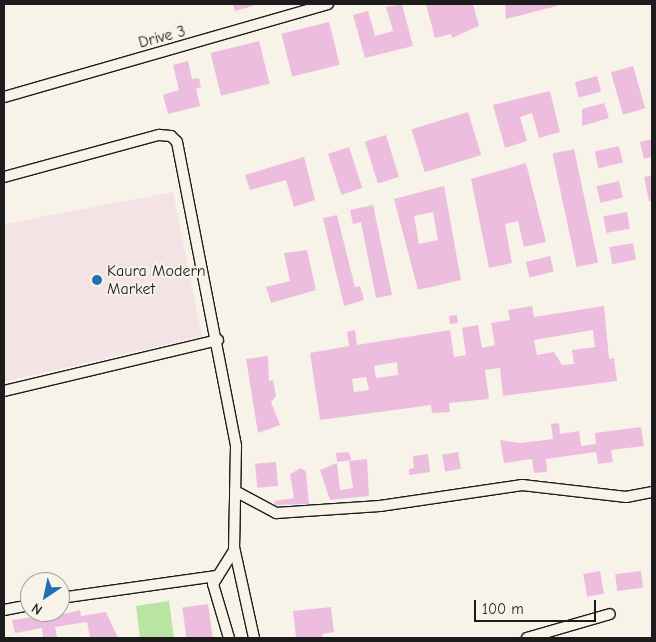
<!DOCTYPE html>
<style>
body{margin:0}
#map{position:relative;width:656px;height:642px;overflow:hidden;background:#f7f3e8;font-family:"Comic Neue",sans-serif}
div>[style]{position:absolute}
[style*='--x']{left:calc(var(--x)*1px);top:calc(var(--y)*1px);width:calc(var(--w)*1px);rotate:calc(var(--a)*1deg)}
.built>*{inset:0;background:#f4e3e5}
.green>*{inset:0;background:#b9e5a3}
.building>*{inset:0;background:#edbddf;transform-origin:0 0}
.roads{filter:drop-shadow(1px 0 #1c1c1c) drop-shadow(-1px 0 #1c1c1c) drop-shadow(0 1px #1c1c1c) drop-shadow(0 -1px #1c1c1c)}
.minor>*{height:10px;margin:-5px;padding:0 5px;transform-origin:5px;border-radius:5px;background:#f7f3e8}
.dots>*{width:14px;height:14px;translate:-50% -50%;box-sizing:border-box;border:2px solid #f7f3e8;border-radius:50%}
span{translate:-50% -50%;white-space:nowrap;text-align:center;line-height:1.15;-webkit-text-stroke:4px #f7f3e8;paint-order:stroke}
.street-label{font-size:16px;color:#1c1c1c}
.poi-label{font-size:16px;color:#1c1c1c}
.left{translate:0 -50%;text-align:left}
.frame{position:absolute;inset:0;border:5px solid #1c1c1c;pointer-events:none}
.north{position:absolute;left:20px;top:572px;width:50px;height:50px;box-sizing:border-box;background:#f7f3e8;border:1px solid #9f9d96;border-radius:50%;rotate:214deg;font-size:14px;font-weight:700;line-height:20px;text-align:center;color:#1c1c1c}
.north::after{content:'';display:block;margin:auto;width:18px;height:22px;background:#1f6fb2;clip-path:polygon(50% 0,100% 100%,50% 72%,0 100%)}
.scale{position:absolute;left:474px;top:600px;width:122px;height:22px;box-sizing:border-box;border:2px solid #1c1c1c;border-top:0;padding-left:6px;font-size:15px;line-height:18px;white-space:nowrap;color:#1c1c1c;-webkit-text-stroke:4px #f7f3e8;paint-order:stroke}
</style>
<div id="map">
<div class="built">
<i style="clip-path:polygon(173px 192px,202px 336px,4px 382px,4px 224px)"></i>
</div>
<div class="green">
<i style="clip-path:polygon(169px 601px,174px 638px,140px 638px,136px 606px)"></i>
</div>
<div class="building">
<i style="clip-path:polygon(233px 4px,253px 4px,253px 6px,235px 11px)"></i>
<i style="clip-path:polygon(402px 4px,413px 46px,365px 58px,353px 15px,368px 11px,375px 36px,393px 31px,386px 7px)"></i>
<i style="clip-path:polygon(426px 4px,473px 4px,479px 26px,452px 38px,451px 34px,435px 38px)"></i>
<i style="clip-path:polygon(505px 4px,556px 4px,557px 6px,506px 19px)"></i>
<i style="left:329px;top:22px;width:44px;height:49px;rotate:76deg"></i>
<i style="left:259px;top:41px;width:44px;height:50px;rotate:76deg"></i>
<i style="clip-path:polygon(188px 61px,192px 79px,199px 78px,201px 87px,196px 89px,200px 106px,168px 114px,163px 95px,179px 90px,173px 65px)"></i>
<i style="left:633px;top:66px;width:44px;height:23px;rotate:74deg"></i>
<i style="left:597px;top:76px;width:16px;height:23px;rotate:75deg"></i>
<i style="clip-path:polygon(550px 91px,560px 132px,539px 138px,532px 113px,520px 117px,527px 141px,505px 148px,493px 105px)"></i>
<i style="clip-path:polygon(604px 103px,609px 118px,582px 126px,582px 109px)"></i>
<i style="left:468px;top:112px;width:45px;height:59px;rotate:73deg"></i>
<i style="left:386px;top:135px;width:44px;height:22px;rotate:73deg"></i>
<i style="clip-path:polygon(652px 139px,652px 157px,644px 159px,640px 142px)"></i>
<i style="left:619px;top:146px;width:17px;height:25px;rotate:77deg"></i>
<i style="left:349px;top:147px;width:43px;height:22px;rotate:72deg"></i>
<i style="left:574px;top:149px;width:116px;height:22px;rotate:78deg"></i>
<i style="clip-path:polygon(304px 157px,315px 200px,294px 207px,286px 180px,250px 190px,245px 175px)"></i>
<i style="clip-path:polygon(526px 163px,546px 242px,524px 247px,518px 221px,505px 224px,512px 263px,489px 268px,471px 179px)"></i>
<i style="clip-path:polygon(652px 175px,652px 201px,649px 201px,644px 177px)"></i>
<i style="left:619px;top:181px;width:17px;height:23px;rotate:77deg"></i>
<i style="clip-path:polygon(evenodd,444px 186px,461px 280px,418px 290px,394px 199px,444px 186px,433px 212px,438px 240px,419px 244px,414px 216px,433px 212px)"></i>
<i style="clip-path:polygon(373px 205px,392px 295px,376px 298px,361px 222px,353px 224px,350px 210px)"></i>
<i style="left:627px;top:212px;width:17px;height:24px;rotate:80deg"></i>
<i style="clip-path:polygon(337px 215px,355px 287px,360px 286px,364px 300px,344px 306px,323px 218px)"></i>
<i style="left:633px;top:243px;width:17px;height:24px;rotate:80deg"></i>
<i style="clip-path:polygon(307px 250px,316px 290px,271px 303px,266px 287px,290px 281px,284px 253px)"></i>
<i style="left:550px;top:256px;width:16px;height:25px;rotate:76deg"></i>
<i style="clip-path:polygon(evenodd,532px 306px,534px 317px,604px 306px,609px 359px,614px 358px,617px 381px,503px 396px,500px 368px,485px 370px,489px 399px,449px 403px,450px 412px,432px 413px,431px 405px,320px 420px,310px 353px,349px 346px,347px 332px,355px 330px,357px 345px,450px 330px,454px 357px,466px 355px,462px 328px,478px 325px,482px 348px,495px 345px,491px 323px,510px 320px,508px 310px,532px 306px,593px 330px,595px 347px,572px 350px,574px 364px,562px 365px,554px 352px,537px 355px,534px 340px,593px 330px,532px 306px,397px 362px,398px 375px,376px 378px,374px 366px,397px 362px,532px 306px,366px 377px,369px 390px,354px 392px,352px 379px,366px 377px)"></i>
<i style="left:457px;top:315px;width:8px;height:8px;rotate:83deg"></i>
<i style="clip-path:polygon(268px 356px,269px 381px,273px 380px,276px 396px,271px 402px,280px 425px,258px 433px,246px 359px)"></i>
<i style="clip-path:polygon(559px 423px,560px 434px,579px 431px,581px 446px,596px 444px,595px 433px,641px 427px,644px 446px,611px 450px,613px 462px,598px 464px,596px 452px,546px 459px,547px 472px,534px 473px,532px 459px,504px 463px,500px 440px,521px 443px,553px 439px,551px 424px)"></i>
<i style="clip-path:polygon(349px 452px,351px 460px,337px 462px,336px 453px)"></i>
<i style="left:458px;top:452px;width:17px;height:16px;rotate:80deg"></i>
<i style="clip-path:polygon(428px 454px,430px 472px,409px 475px,409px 469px,414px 468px,413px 456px)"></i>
<i style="clip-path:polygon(367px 459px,369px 496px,330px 500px,320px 470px,337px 463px,340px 490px,353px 488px,349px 461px)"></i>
<i style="left:276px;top:462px;width:24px;height:21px;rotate:85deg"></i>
<i style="clip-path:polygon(301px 468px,306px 472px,309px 504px,275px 505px,274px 501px,294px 498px,290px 474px)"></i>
<i style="left:600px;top:571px;width:23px;height:17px;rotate:80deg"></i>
<i style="left:641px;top:571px;width:17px;height:26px;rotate:83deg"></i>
<i style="left:208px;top:604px;width:34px;height:26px;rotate:82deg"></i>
<i style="clip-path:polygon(331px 607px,334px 632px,322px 634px,323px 638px,296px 637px,293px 611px)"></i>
<i style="clip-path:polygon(80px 610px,81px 616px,106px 612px,118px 638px,90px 638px,87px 622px,55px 627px,57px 638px,43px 638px,42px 628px,15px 633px,12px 620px,40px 616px,40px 620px)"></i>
</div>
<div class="roads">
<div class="minor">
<i style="--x:4;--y:97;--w:337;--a:-16"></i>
<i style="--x:4;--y:177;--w:161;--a:-15.2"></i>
<i style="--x:159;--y:135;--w:12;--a:5"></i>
<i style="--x:171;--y:136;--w:8;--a:45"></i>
<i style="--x:177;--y:142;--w:310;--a:79"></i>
<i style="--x:236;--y:446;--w:101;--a:91.1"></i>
<i style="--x:234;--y:547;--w:93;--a:77.6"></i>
<i style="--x:4;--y:391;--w:220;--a:-13.4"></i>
<i style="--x:235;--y:491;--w:47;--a:28.2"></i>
<i style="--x:276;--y:513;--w:104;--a:-3.9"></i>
<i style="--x:380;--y:506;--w:144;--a:-8.4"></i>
<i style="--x:522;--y:485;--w:105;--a:6.6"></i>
<i style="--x:626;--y:497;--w:26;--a:-11"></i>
<i style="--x:60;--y:598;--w:158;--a:-8"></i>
<i style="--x:4;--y:610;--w:26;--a:-11"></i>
<i style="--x:229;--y:638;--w:56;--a:-106.5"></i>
<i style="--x:213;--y:584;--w:39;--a:-58"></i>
<i style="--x:527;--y:638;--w:86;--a:-16.1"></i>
</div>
</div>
<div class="dots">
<i style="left:97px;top:280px;background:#1f6fb2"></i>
</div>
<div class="street-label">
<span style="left:162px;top:37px;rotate:-15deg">Drive 3</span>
</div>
<div class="poi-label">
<span class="left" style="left:107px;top:280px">Kaura Modern<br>Market</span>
</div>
<div class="frame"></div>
<div class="north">N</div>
<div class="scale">100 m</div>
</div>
